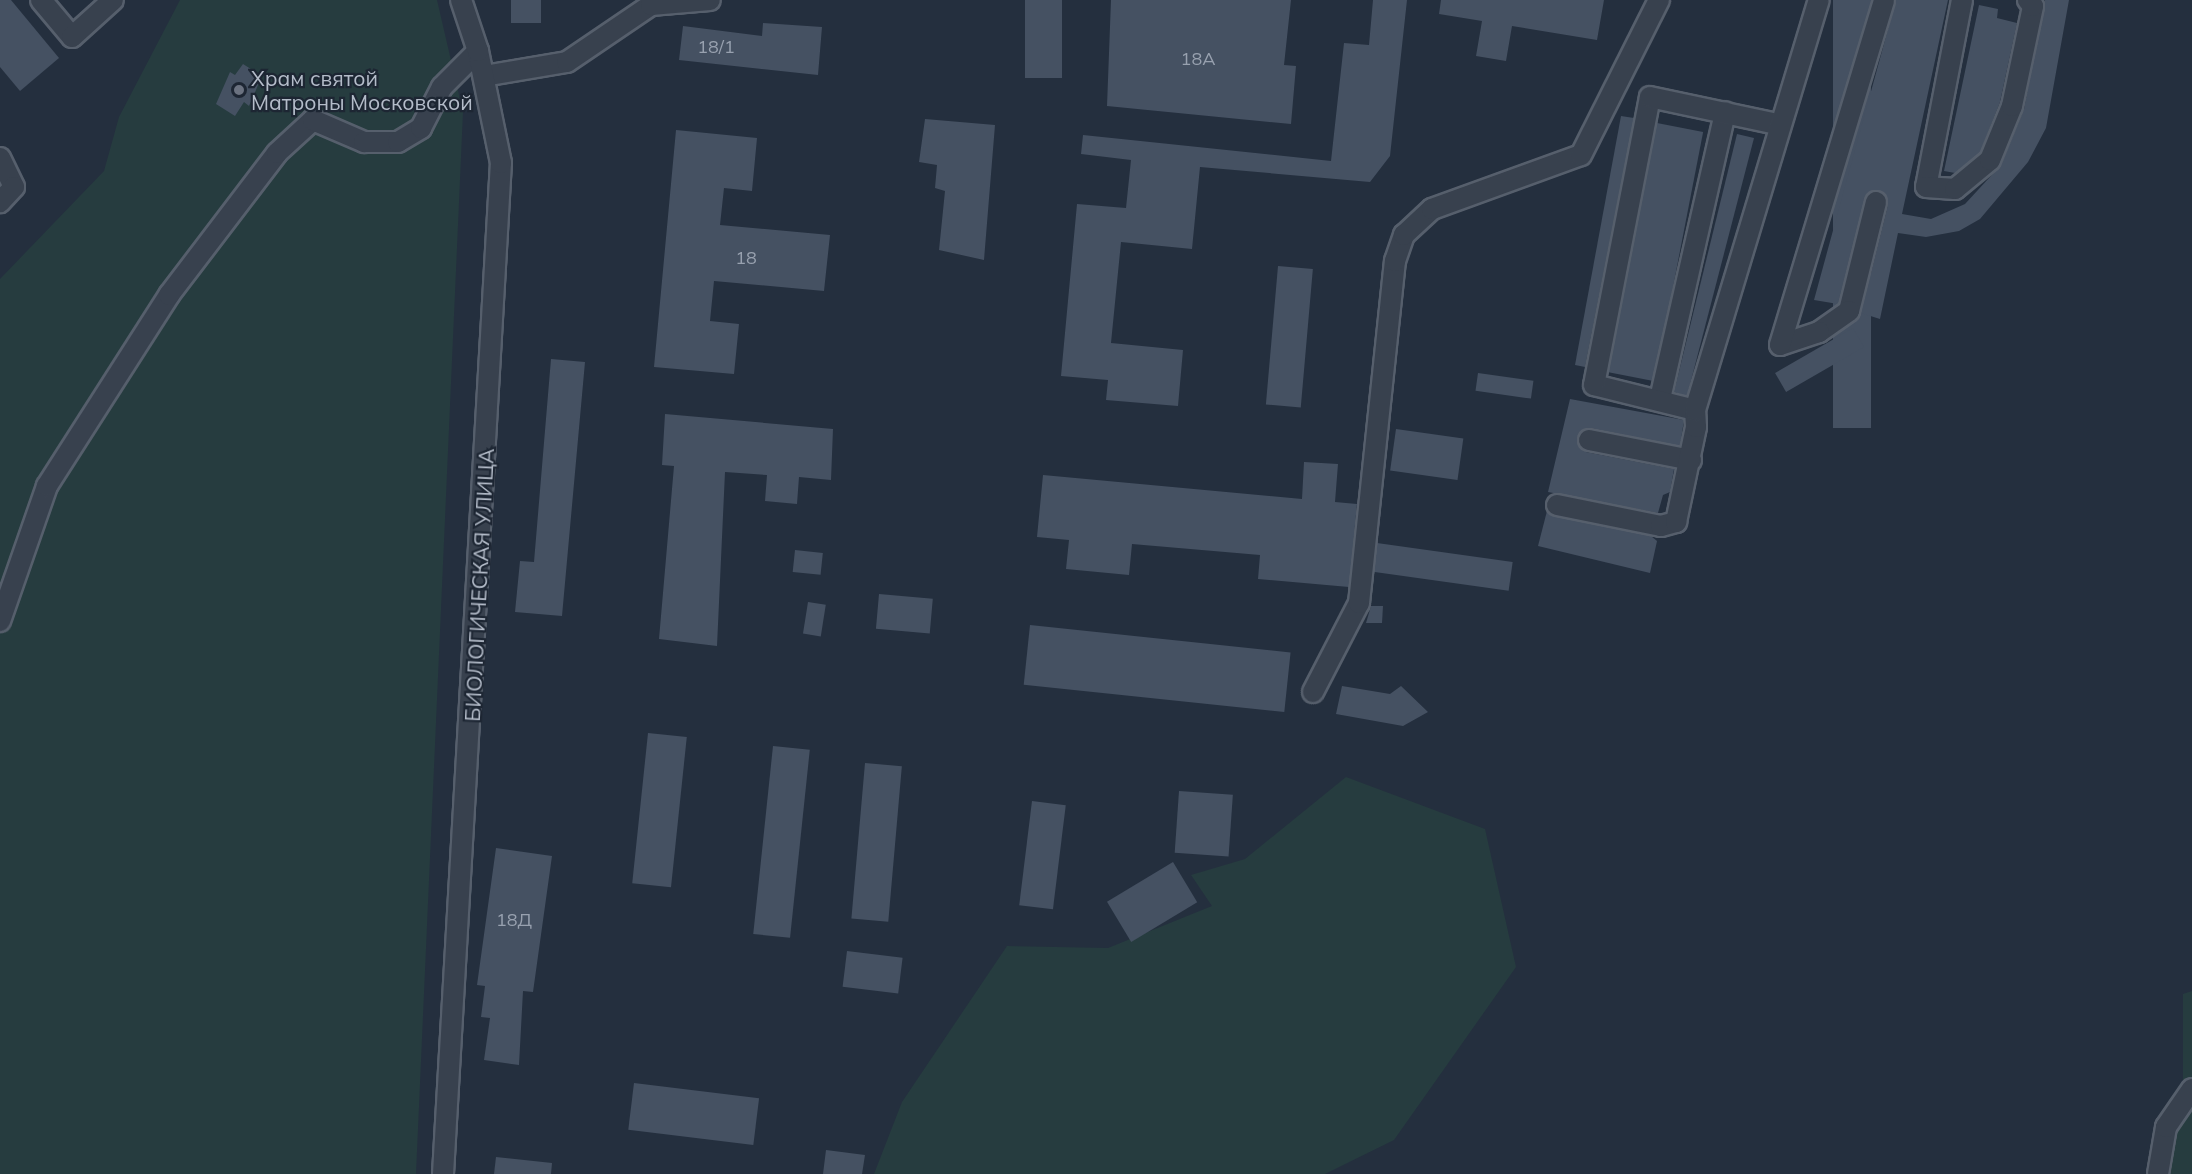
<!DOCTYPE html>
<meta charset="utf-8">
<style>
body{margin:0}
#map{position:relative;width:2192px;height:1174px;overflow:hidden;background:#242f3e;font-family:Mulish,sans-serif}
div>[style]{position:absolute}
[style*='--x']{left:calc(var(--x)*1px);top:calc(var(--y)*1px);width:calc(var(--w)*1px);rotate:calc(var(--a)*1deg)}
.green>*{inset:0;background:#263c3f}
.building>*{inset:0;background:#455162;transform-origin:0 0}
.roads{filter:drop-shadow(2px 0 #565f6c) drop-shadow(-2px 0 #565f6c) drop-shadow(0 2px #565f6c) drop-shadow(0 -2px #565f6c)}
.minor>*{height:20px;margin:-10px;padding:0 10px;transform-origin:10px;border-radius:10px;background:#38414e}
.dots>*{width:16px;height:16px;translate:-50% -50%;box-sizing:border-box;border:3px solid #1d2633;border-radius:50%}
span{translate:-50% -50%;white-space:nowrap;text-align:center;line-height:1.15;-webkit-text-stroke:4.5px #1d2633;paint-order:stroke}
.number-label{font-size:18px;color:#98a1af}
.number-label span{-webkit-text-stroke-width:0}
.poi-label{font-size:21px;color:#b4bcc9}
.left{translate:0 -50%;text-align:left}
.street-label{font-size:21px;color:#b4bcc9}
</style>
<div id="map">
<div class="green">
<i style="clip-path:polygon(180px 0,437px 0,463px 112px,416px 1174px,0 1174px,0 279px,104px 171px,119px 117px)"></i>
<i style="clip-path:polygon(1346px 777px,1485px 829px,1516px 967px,1394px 1140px,1325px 1174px,874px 1174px,902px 1102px,1007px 946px,1108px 948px,1212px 906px,1191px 875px,1245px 859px)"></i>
<i style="clip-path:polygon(2192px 991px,2192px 1174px,2166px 1174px,2183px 1110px,2183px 994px)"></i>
</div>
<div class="building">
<i style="clip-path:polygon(0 0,11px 0,59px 58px,20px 91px,0 67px)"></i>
<i style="left:511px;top:0;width:30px;height:23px"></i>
<i style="left:1025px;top:0;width:37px;height:78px"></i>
<i style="clip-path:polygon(1111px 0,1291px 0,1284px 65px,1296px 66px,1291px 124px,1107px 106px)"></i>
<i style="clip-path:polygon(1373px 0,1407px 0,1390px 156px,1370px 182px,1200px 167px,1192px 249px,1121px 242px,1111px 343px,1183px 350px,1178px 406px,1106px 400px,1108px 380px,1061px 376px,1077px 204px,1126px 208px,1131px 160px,1081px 154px,1083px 135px,1331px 161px,1344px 43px,1369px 45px)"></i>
<i style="clip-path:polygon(1441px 0,1604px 0,1597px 40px,1512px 26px,1506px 61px,1476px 56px,1482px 21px,1439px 14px)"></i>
<i style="left:1833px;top:0;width:38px;height:428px"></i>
<i style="clip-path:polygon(1896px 0,1948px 0,1902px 214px,1931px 219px,1965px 204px,2001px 165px,2024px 109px,2045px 0,2069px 0,2046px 128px,2028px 162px,1980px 219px,1959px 231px,1926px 237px,1898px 233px,1880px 319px,1861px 313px,1888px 205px,1879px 191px,1864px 199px,1838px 304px,1814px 300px)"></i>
<i style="clip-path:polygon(1979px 5px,1998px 9px,1997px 18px,2017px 23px,2000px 102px,1980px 153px,1955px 173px,1944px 171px)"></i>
<i style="clip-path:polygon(763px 23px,822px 27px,818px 75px,679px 60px,683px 26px,762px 36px)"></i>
<i style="clip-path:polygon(243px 64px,262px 76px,249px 106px,244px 102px,235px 116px,216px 104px,230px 72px,235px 75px)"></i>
<i style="clip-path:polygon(1621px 116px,1634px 118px,1585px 367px,1575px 365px)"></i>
<i style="clip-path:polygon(925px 119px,995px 125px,984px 260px,939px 250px,945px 191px,935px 188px,937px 165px,919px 162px)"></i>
<i style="left:1657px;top:123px;width:47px;height:254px;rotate:11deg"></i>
<i style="clip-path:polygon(676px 130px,757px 138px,752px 191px,724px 188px,720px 225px,830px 235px,824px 291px,714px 281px,710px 321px,739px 324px,734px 374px,654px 367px)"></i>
<i style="clip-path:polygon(1737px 134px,1754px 138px,1687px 396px,1674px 392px)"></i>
<i style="left:1278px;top:266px;width:35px;height:139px;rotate:5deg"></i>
<i style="left:1853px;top:328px;width:22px;height:90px;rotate:60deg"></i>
<i style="clip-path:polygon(551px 359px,585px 362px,562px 616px,515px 612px,520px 561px,534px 562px)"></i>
<i style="left:1478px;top:373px;width:56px;height:18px;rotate:8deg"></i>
<i style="clip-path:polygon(1570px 399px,1684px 420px,1680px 446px,1591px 428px,1577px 437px,1586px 452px,1674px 469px,1670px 492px,1663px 495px,1658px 513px,1548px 492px)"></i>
<i style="clip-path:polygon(665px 414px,833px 429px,831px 480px,799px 477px,797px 504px,765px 501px,767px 475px,725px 472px,717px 646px,659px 639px,674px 466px,662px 465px)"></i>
<i style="left:1396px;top:429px;width:68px;height:42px;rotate:8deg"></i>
<i style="clip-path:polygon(1304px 462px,1338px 464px,1335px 502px,1357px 504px,1349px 587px,1258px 579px,1260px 555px,1132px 544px,1129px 575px,1066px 569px,1069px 540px,1037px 537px,1043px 475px,1302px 499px)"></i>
<i style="clip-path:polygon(1547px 511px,1651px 536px,1657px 541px,1650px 573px,1538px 546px)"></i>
<i style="left:1377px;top:543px;width:137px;height:29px;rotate:8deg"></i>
<i style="left:795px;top:550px;width:28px;height:22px;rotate:6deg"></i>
<i style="left:879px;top:594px;width:54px;height:35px;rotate:5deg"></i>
<i style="left:808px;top:602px;width:18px;height:32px;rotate:9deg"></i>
<i style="clip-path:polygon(1371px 606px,1383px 606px,1382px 623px,1366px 623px)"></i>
<i style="left:1030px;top:625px;width:262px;height:60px;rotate:6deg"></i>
<i style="clip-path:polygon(1342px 686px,1390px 694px,1401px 686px,1428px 712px,1403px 726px,1336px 714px)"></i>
<i style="left:648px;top:733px;width:39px;height:151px;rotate:6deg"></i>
<i style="left:773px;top:746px;width:37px;height:189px;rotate:6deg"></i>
<i style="left:865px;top:763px;width:37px;height:156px;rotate:5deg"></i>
<i style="left:1179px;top:791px;width:54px;height:62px;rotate:4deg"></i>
<i style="left:1032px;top:801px;width:34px;height:105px;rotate:7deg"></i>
<i style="clip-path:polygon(496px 848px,552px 856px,533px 992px,523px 991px,519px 1065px,484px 1060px,490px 1018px,481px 1017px,485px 986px,477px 985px)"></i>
<i style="left:1173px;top:862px;width:47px;height:77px;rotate:59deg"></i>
<i style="left:847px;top:951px;width:56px;height:36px;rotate:7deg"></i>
<i style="left:634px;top:1083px;width:126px;height:47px;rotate:7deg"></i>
<i style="clip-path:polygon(826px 1150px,865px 1155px,862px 1174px,823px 1174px)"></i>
<i style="clip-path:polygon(496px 1157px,552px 1163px,551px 1174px,494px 1174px)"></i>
</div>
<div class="roads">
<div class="minor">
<i style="--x:41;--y:0;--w:48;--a:50"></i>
<i style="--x:72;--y:37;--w:55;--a:-42.1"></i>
<i style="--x:1962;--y:0;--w:190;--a:100.9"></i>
<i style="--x:1926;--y:187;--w:29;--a:4"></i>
<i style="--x:1955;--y:189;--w:45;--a:-39.6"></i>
<i style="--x:1990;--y:160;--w:58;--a:-67.8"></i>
<i style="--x:2012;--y:106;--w:102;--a:-78.1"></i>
<i style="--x:2033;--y:6;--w:8;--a:-130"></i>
<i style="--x:484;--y:76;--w:84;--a:-9.6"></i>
<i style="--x:567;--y:62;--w:102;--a:-34.2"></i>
<i style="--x:651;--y:5;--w:59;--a:-4.8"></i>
<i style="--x:0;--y:158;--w:32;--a:64"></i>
<i style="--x:14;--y:187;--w:21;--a:133"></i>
<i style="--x:1876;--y:202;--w:112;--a:103.9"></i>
<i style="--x:1849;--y:311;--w:37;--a:145"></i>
<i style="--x:1819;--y:332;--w:41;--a:161.6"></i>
<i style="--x:1780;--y:345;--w:360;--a:-73.2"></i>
<i style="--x:1660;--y:399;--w:294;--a:-77.2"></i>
<i style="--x:1695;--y:410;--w:104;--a:-166.1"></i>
<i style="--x:1594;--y:385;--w:293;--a:-79"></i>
<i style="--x:1650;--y:97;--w:130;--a:12"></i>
<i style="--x:1589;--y:440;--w:104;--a:11.1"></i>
<i style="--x:1557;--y:505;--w:106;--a:11.4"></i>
<i style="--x:1661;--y:526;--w:16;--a:-15"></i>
<i style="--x:1676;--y:522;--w:97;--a:-78.1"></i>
<i style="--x:1696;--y:427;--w:17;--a:-93"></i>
<i style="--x:1695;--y:410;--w:428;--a:-73.2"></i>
<i style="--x:0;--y:621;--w:143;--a:-70.8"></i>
<i style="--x:47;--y:486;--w:227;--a:-57.4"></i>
<i style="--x:169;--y:295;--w:178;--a:-52.7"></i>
<i style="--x:277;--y:153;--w:49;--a:-42.5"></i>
<i style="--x:313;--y:120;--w:56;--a:23.3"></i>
<i style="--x:364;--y:142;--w:34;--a:0"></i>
<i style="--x:398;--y:142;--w:27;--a:-31"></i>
<i style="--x:421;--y:128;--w:46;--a:-62.9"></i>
<i style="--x:442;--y:87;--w:51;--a:-45"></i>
<i style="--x:1313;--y:692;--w:100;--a:-62.7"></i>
<i style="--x:1359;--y:603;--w:344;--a:-84"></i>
<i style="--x:1395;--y:261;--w:28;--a:-71"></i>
<i style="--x:1404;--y:235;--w:38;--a:-43"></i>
<i style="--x:1432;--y:209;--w:158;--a:-19.9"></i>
<i style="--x:1581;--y:155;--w:174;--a:-63.3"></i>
<i style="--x:443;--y:1174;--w:1013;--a:-86.72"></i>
<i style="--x:501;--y:163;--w:114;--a:-101.6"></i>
<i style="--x:478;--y:51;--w:54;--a:-108.4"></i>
<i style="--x:2158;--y:1174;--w:48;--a:-80.3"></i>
<i style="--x:2166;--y:1127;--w:46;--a:-55.6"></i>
</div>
</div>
<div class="dots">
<i style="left:239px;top:90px;background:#6b7280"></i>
</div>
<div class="number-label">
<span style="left:716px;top:47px">18/1</span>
<span style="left:1198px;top:59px">18А</span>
<span style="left:746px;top:258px">18</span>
<span style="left:514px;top:920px">18Д</span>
</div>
<div class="poi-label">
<span class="left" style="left:251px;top:90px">Храм святой<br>Матроны Московской</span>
</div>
<div class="street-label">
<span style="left:479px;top:585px;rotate:-87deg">БИОЛОГИЧЕСКАЯ УЛИЦА</span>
</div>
</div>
